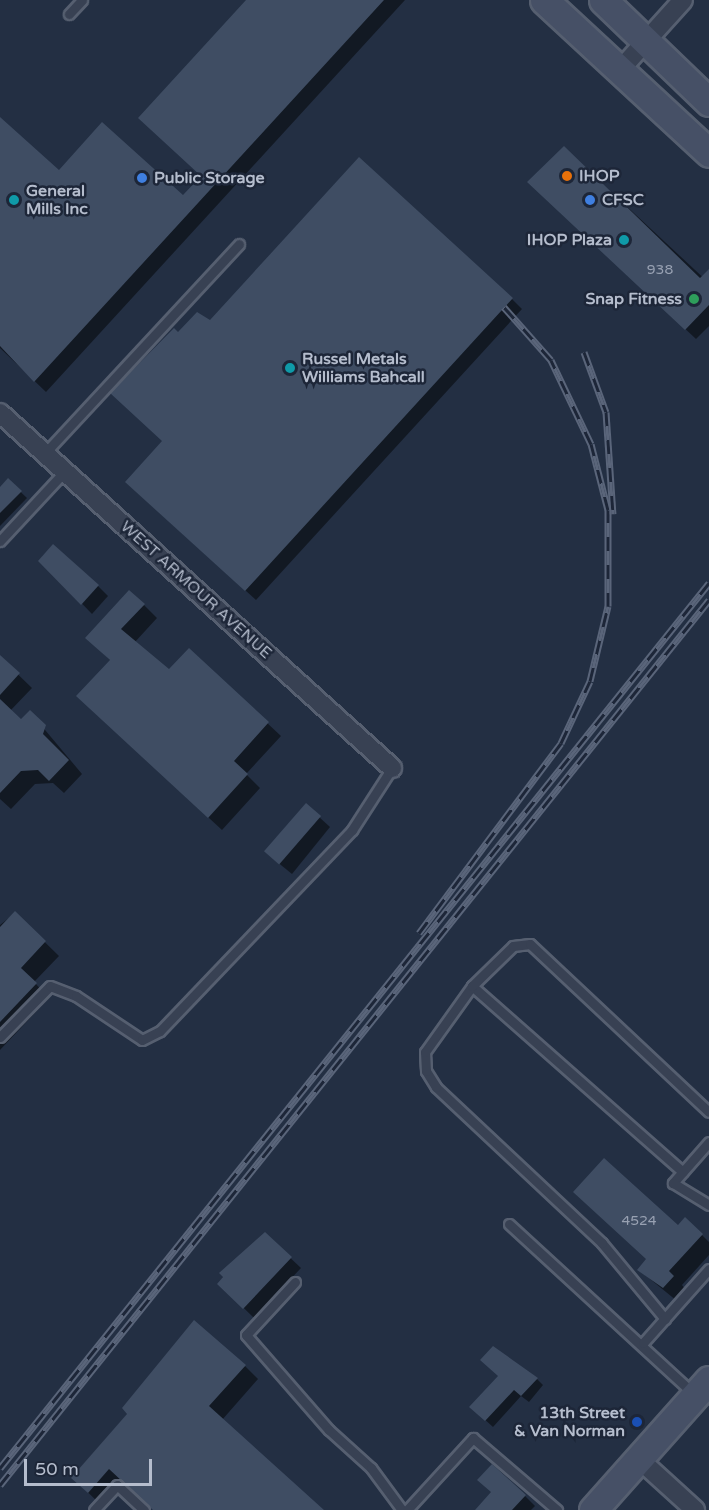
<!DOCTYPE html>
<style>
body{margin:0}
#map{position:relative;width:709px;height:1510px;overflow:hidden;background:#232f43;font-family:"Varela Round",sans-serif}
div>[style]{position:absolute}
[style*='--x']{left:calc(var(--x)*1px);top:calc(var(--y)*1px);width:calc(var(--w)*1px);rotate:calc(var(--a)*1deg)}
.shadow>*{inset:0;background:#0007}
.building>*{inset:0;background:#3f4d63;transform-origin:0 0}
.roads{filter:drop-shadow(2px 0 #565f70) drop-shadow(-2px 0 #565f70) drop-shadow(0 2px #565f70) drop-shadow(0 -2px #565f70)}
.lane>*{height:9px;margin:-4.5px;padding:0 4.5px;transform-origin:4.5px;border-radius:4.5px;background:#384153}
.street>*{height:18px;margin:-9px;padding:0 9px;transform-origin:9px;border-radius:9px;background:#384153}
.secondary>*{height:27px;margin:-13.5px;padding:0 13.5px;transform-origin:13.5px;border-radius:13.5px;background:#465066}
.rail>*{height:7px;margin-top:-3.5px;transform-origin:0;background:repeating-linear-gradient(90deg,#1d2638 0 14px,#5a657a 0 28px);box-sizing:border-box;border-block:2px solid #5a657a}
.dots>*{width:16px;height:16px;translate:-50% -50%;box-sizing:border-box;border:3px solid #1d2638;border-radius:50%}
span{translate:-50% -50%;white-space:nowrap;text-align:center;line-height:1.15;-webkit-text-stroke:5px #1d2638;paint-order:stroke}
.number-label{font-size:14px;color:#98a1b2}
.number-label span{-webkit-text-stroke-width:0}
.poi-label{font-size:16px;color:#b5bdcd;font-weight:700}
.left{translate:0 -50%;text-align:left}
.right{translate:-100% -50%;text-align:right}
.street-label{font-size:16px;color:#b5bdcd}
.scale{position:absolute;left:24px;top:1459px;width:128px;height:27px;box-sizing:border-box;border:3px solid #b5bdcd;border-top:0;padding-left:8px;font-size:18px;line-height:21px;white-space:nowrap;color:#b5bdcd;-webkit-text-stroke:4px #1d2638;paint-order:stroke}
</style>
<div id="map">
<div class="shadow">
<i style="clip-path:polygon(248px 0,405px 0,46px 392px,0 348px,0 119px,59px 172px,183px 197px,202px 176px)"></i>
<i style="clip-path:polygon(564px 148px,709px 283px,709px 326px,696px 339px,539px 192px)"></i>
<i style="clip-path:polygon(512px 299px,522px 309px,256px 600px,137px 492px,164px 442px,211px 322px)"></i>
<i style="clip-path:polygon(8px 480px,27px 498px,0 526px,0 489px)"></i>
<i style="clip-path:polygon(40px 560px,98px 586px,108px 596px,92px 614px)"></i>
<i style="clip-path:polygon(144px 605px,157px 618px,135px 642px,169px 671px,189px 650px,281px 736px,246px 774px,260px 788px,222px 830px,91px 709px,111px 661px,87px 638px)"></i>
<i style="clip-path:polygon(0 657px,32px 688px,10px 711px,21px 722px,30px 712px,82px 774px,64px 793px,53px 783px,35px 784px,11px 809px,0 799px)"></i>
<i style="clip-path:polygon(306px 805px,330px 827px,292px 874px,276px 861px)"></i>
<i style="clip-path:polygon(15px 913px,59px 956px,34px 982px,49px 998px,0 1050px,0 925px)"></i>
<i style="clip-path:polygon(678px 1228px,702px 1235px,709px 1242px,709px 1255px,682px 1285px,686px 1290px,677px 1301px,639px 1270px)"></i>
<i style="clip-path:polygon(265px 1234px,301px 1268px,254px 1318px,219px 1284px,232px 1262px,235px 1265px)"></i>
<i style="clip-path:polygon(245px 1366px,258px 1379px,222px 1420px,321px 1510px,154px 1510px,123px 1481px,101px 1505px,73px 1478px)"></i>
<i style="clip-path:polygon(537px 1379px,543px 1385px,529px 1402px,521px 1396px,493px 1427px,471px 1407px)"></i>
<i style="clip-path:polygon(525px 1496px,535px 1506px,531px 1510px,477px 1510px)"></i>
</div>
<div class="building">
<i style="clip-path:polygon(246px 0,384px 0,34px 382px,0 346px,0 117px,59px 170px,102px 122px,183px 195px,201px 176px,138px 118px)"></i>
<i style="clip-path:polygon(564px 146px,700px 278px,709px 269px,709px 305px,685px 330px,527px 182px)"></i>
<i style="clip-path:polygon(359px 157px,513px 298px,245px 591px,125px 482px,162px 441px,110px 393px,174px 328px,178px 332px,197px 312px,210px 320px)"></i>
<i style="clip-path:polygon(8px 478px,22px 491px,0 513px,0 487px)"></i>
<i style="clip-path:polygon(53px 544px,99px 585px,81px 605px,38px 561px)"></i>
<i style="clip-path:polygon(129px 590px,145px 604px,121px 629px,169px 669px,189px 648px,269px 722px,234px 761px,248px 774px,208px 818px,76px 696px,110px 660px,85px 638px)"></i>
<i style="clip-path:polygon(0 655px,20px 673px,0 695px)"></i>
<i style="clip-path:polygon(0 699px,21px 719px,30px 710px,46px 725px,43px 734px,69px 760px,49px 781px,38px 770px,21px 771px,0 793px)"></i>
<i style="left:306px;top:803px;width:20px;height:64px;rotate:41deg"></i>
<i style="clip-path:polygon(15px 911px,46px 941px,21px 968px,37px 983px,0 1022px,0 927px)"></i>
<i style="clip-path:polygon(604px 1158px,678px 1225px,685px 1217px,703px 1234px,669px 1271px,674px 1276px,663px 1288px,637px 1270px,646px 1259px,573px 1192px)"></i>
<i style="clip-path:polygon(265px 1232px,292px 1257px,243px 1309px,217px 1284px,223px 1277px,219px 1273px)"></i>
<i style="clip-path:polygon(194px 1320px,246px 1365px,209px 1406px,324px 1510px,153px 1510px,109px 1469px,88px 1493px,71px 1478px,127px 1414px,122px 1408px)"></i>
<i style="clip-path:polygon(493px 1346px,538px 1378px,521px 1396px,514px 1390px,485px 1421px,469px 1407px,498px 1376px,480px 1360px)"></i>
<i style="clip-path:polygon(492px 1464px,526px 1495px,512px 1510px,475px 1510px,491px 1492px,477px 1480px)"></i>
</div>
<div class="roads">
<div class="lane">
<i style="--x:69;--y:14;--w:19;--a:-47"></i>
<i style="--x:45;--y:453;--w:285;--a:-47.1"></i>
<i style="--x:0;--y:541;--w:96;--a:-47.1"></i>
<i style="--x:472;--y:986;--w:281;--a:41.4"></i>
<i style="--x:0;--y:1037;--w:71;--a:-45.6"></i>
<i style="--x:50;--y:986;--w:28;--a:21"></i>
<i style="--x:76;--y:996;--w:79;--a:33.7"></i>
<i style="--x:142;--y:1040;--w:20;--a:-27"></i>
<i style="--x:160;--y:1031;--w:278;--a:-46.3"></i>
<i style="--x:352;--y:830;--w:74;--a:-57.2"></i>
<i style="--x:709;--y:1142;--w:55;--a:131.3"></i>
<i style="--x:673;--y:1183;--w:42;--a:31.4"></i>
<i style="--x:509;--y:1224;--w:251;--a:42.6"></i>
<i style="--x:295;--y:1282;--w:72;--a:132.8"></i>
<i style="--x:246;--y:1335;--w:126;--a:48.9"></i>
<i style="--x:329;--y:1430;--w:57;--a:42.1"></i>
<i style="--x:371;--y:1468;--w:52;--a:53.6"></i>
<i style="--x:665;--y:1319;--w:99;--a:-129.7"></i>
<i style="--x:602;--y:1243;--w:228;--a:-136.8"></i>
<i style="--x:436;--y:1087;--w:19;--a:-122"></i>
<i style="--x:426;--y:1071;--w:19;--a:-93"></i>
<i style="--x:425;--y:1052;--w:81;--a:-54.5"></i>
<i style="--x:472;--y:986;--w:57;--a:-44.3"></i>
<i style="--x:513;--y:946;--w:17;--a:-7"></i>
<i style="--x:530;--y:944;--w:245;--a:43.2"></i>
<i style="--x:643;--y:1343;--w:99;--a:-48.3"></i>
<i style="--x:94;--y:1510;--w:34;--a:-47"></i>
<i style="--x:117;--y:1485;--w:37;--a:43"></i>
<i style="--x:407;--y:1510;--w:98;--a:-47.5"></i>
<i style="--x:473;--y:1438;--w:111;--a:40.6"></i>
</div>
<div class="street">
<i style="--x:620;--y:70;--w:94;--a:-48"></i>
<i style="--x:0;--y:413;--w:529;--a:42.16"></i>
<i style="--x:639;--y:1459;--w:76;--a:42.3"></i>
</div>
<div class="secondary">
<i style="--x:544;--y:0;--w:225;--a:42.8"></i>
<i style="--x:603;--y:0;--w:147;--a:43.9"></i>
<i style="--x:593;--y:1510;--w:174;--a:-48.3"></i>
</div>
</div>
<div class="rail">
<i style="--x:584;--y:352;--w:64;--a:69.9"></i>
<i style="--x:606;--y:412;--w:102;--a:86.1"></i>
<i style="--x:419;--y:933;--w:237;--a:-53.2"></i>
<i style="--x:561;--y:743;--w:68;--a:-64.9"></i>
<i style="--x:590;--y:681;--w:77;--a:-76.5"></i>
<i style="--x:608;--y:606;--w:96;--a:-90"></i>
<i style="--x:608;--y:510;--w:68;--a:-104.4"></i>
<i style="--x:591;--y:444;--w:93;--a:-115.5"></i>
<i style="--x:551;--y:360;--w:71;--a:-131.6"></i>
<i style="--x:0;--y:1468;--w:1134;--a:-51.3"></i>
<i style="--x:0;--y:1485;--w:1134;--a:-51.3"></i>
</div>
<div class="dots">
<i style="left:567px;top:176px;background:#e8710a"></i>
<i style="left:142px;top:178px;background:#3f7fe0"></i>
<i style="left:14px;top:200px;background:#0f9aa8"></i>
<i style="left:590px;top:200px;background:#3f7fe0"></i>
<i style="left:624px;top:240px;background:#0f9aa8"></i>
<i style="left:694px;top:299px;background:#2e9e5b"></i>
<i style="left:290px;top:368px;background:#0f9aa8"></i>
<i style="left:637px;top:1422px;background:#1a4fb4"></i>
</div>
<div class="number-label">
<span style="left:660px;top:270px">938</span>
<span style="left:639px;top:1221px">4524</span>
</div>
<div class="poi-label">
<span class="left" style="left:579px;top:176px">IHOP</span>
<span class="left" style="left:154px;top:178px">Public Storage</span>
<span class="left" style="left:26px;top:200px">General<br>Mills Inc</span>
<span class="left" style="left:602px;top:200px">CFSC</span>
<span class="right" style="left:612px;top:240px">IHOP Plaza</span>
<span class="right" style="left:682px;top:299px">Snap Fitness</span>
<span class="left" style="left:302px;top:368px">Russel Metals<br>Williams Bahcall</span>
<span class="right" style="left:625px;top:1422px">13th Street<br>&amp; Van Norman</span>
</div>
<div class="street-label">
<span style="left:196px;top:590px;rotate:42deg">WEST ARMOUR AVENUE</span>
</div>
<div class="scale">50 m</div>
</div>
